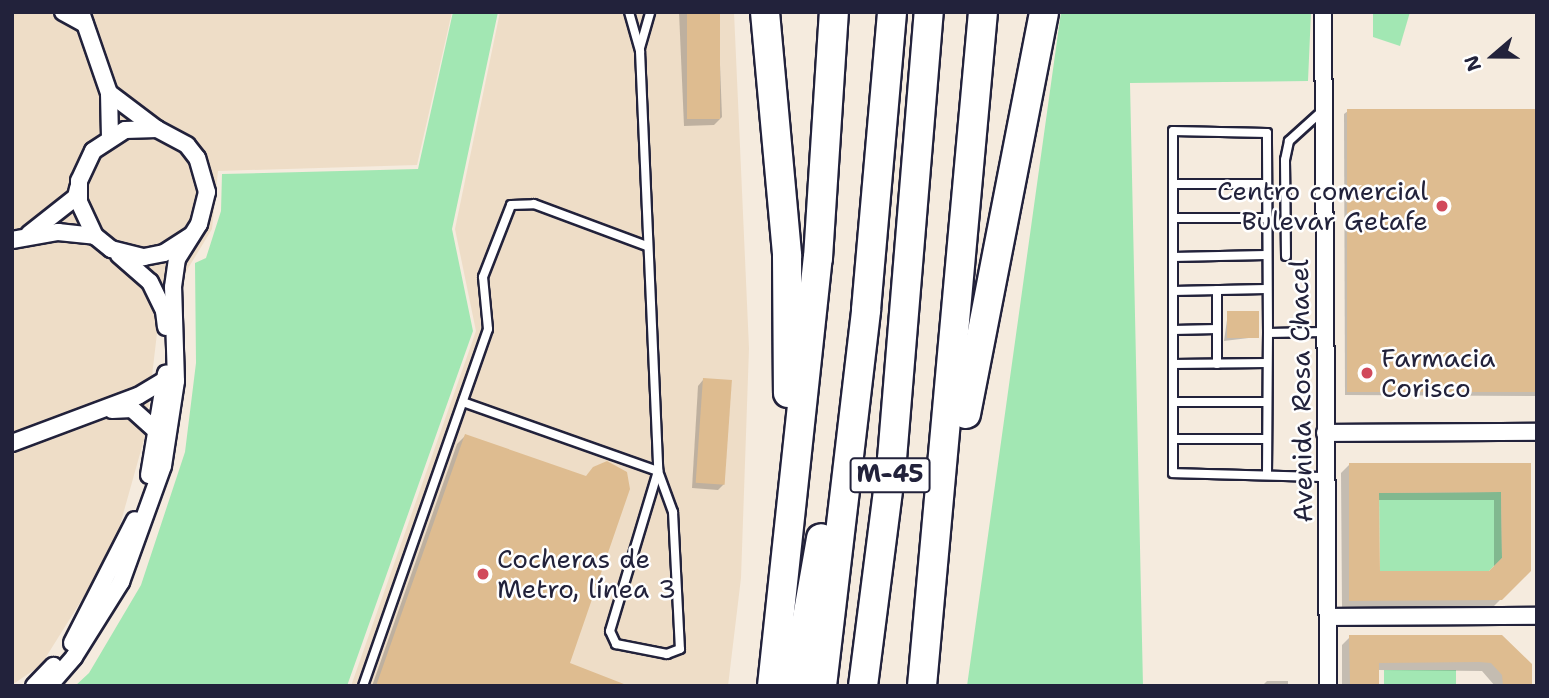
<!DOCTYPE html>
<meta charset="utf-8">
<style>
body{margin:0}
#map{position:relative;width:1549px;height:698px;overflow:hidden;background:#f5ebde;font-family:"Shantell Sans",sans-serif}
div>[style]{position:absolute}
[style*='--x']{left:calc(var(--x)*1px);top:calc(var(--y)*1px);width:calc(var(--w)*1px);rotate:calc(var(--a)*1deg)}
.built>*{inset:0;background:#eeddc7}
.green>*{inset:0;background:#a2e7b3;transform-origin:0 0}
.shadow>*{inset:0;background:#0003}
.building>*{inset:0;background:#debc90;transform-origin:0 0}
.roads{filter:drop-shadow(2px 0 #22223b) drop-shadow(-2px 0 #22223b) drop-shadow(0 2px #22223b) drop-shadow(0 -2px #22223b)}
.lane>*{height:8px;margin:-4px;padding:0 4px;transform-origin:4px;border-radius:4px;background:#fff}
.street>*{height:16px;margin:-8px;padding:0 8px;transform-origin:8px;border-radius:8px;background:#fff}
.highway>*{height:28px;margin:-14px;padding:0 14px;transform-origin:14px;border-radius:14px;background:#fff}
.dots>*{width:19px;height:19px;translate:-50% -50%;box-sizing:border-box;border:4px solid #fff;border-radius:50%}
span{translate:-50% -50%;white-space:nowrap;text-align:center;line-height:1.15;-webkit-text-stroke:5px #fff;paint-order:stroke}
.shield-label span{padding:2px 5px;background:#fff;border:2px solid;border-radius:5px;-webkit-text-stroke-width:0}
.shield-label{font-size:24px;color:#22223b;font-weight:700}
.poi-label{font-size:26px;color:#22223b}
.right{translate:-100% -50%;text-align:right}
.left{translate:0 -50%;text-align:left}
.street-label{font-size:26px;color:#22223b}
.frame{position:absolute;inset:0;border:14px solid #22223b;pointer-events:none}
.north{position:absolute;left:1458px;top:21px;width:70px;height:70px;-webkit-text-stroke:5px #fff;paint-order:stroke;rotate:250deg;font-size:19px;font-weight:700;line-height:28px;text-align:center;color:#22223b}
.north::after{content:'';display:block;margin:auto;width:24px;height:32px;background:#22223b;clip-path:polygon(50% 0,100% 100%,50% 72%,0 100%)}
</style>
<div id="map">
<div class="built">
<i style="clip-path:polygon(12px 12px,452px 12px,417px 165px,218px 171px,212px 229px,159px 316px,145px 436px,113px 550px,41px 665px,12px 685px)"></i>
<i style="clip-path:polygon(500px 12px,734px 12px,749px 348px,741px 578px,728px 686px,351px 686px,476px 331px,455px 229px)"></i>
</div>
<div class="green">
<i style="clip-path:polygon(453px 12px,498px 12px,452px 229px,473px 331px,347px 686px,75px 686px,89px 673px,141px 585px,185px 452px,196px 363px,195px 263px,206px 258px,221px 211px,222px 174px,418px 169px)"></i>
<i style="clip-path:polygon(1061px 12px,1311px 12px,1308px 81px,1130px 83px,1143px 686px,967px 686px)"></i>
<i style="clip-path:polygon(1373px 12px,1410px 12px,1400px 46px,1373px 37px)"></i>
<i style="clip-path:polygon(1501px 492px,1502px 558px,1489px 571px,1380px 571px,1379px 493px)"></i>
<i style="left:1384px;top:670px;width:72px;height:16px"></i>
</div>
<div class="shadow">
<i style="clip-path:polygon(679px 12px,718px 12px,722px 117px,714px 125px,684px 126px)"></i>
<i style="clip-path:polygon(1348px 111px,1537px 111px,1537px 396px,1345px 395px,1344px 114px)"></i>
<i style="clip-path:polygon(1228px 313px,1257px 337px,1224px 341px)"></i>
<i style="clip-path:polygon(703px 380px,724px 484px,718px 490px,692px 488px,698px 386px)"></i>
<i style="clip-path:polygon(465px 436px,585px 478px,567px 664px,621px 686px,372px 686px,457px 444px)"></i>
<i style="clip-path:polygon(evenodd,1349px 465px,1529px 465px,1530px 570px,1492px 608px,1342px 608px,1341px 473px,1349px 465px,1378px 500px,1494px 500px,1494px 568px,1490px 572px,1378px 573px,1378px 500px)"></i>
<i style="clip-path:polygon(1501px 636px,1530px 686px,1495px 686px,1482px 671px,1377px 670px,1377px 686px,1342px 686px,1342px 645px,1350px 637px)"></i>
<i style="clip-path:polygon(1267px 681px,1288px 681px,1288px 686px,1262px 686px)"></i>
</div>
<div class="building">
<i style="left:687px;top:12px;width:33px;height:107px"></i>
<i style="left:1347px;top:109px;width:190px;height:283px"></i>
<i style="left:1227px;top:311px;width:32px;height:27px"></i>
<i style="left:703px;top:378px;width:29px;height:105px;rotate:4deg"></i>
<i style="clip-path:polygon(465px 434px,586px 476px,593px 467px,607px 461px,627px 472px,630px 489px,570px 663px,629px 686px,376px 686px)"></i>
<i style="clip-path:polygon(evenodd,1349px 463px,1531px 463px,1531px 571px,1502px 600px,1349px 601px,1349px 463px,1501px 492px,1502px 558px,1489px 571px,1380px 571px,1379px 493px,1501px 492px)"></i>
<i style="clip-path:polygon(1349px 635px,1502px 635px,1532px 664px,1532px 686px,1503px 686px,1502px 675px,1491px 663px,1479px 662px,1379px 663px,1379px 686px,1350px 686px)"></i>
</div>
<div class="roads">
<div class="lane">
<i style="--x:629;--y:12;--w:41;--a:74.2"></i>
<i style="--x:640;--y:51;--w:420;--a:87.5"></i>
<i style="--x:658;--y:471;--w:44;--a:69.9"></i>
<i style="--x:673;--y:512;--w:137;--a:87.1"></i>
<i style="--x:680;--y:649;--w:14;--a:159"></i>
<i style="--x:667;--y:654;--w:52;--a:-168.9"></i>
<i style="--x:616;--y:644;--w:14;--a:-115"></i>
<i style="--x:610;--y:631;--w:167;--a:-73.3"></i>
<i style="--x:640;--y:48;--w:37;--a:-74"></i>
<i style="--x:1173;--y:184;--w:94;--a:0"></i>
<i style="--x:1173;--y:218;--w:94;--a:0"></i>
<i style="--x:1286;--y:256;--w:96;--a:-90.6"></i>
<i style="--x:1285;--y:160;--w:19;--a:-78"></i>
<i style="--x:1289;--y:141;--w:43;--a:-42.2"></i>
<i style="--x:1173;--y:257;--w:93;--a:-1.2"></i>
<i style="--x:1173;--y:291;--w:93;--a:-1.2"></i>
<i style="--x:1173;--y:330;--w:44;--a:-1.3"></i>
<i style="--x:1323;--y:332;--w:55;--a:179"></i>
<i style="--x:1268;--y:333;--w:200;--a:-90.3"></i>
<i style="--x:1267;--y:133;--w:94;--a:-178.8"></i>
<i style="--x:1173;--y:131;--w:342;--a:90"></i>
<i style="--x:1173;--y:473;--w:154;--a:1.5"></i>
<i style="--x:1173;--y:364;--w:94;--a:-0.6"></i>
<i style="--x:1217;--y:364;--w:74;--a:-90"></i>
<i style="--x:463;--y:402;--w:207;--a:19.5"></i>
<i style="--x:1173;--y:402;--w:94;--a:0"></i>
<i style="--x:1173;--y:439;--w:94;--a:0"></i>
<i style="--x:1267;--y:475;--w:142;--a:-89.6"></i>
<i style="--x:363;--y:686;--w:378;--a:-70.7"></i>
<i style="--x:488;--y:329;--w:52;--a:-95.5"></i>
<i style="--x:483;--y:277;--w:77;--a:-68.7"></i>
<i style="--x:511;--y:205;--w:23;--a:-2"></i>
<i style="--x:534;--y:204;--w:121;--a:20.4"></i>
</div>
<div class="street">
<i style="--x:63;--y:12;--w:25;--a:29"></i>
<i style="--x:81;--y:12;--w:86;--a:70.9"></i>
<i style="--x:109;--y:93;--w:43;--a:88.7"></i>
<i style="--x:1323;--y:12;--w:674;--a:89.57"></i>
<i style="--x:109;--y:93;--w:60;--a:36.9"></i>
<i style="--x:29;--y:234;--w:60;--a:-38.2"></i>
<i style="--x:76;--y:197;--w:9;--a:-77"></i>
<i style="--x:12;--y:240;--w:47;--a:-9.9"></i>
<i style="--x:58;--y:232;--w:37;--a:6"></i>
<i style="--x:119;--y:255;--w:41;--a:41.1"></i>
<i style="--x:150;--y:282;--w:32;--a:64"></i>
<i style="--x:164;--y:311;--w:16;--a:83"></i>
<i style="--x:112;--y:410;--w:20;--a:-3"></i>
<i style="--x:132;--y:409;--w:31;--a:42"></i>
<i style="--x:1325;--y:433;--w:212;--a:-0.3"></i>
<i style="--x:12;--y:443;--w:134;--a:-20.5"></i>
<i style="--x:138;--y:396;--w:33;--a:-31"></i>
<i style="--x:149;--y:475;--w:103;--a:-80.5"></i>
<i style="--x:1329;--y:617;--w:208;--a:-0.3"></i>
<i style="--x:72;--y:643;--w:138;--a:-62.9"></i>
<i style="--x:34;--y:686;--w:28;--a:-46"></i>
<i style="--x:49;--y:686;--w:38;--a:-49"></i>
<i style="--x:74;--y:657;--w:89;--a:-57.9"></i>
<i style="--x:121;--y:582;--w:123;--a:-70.1"></i>
<i style="--x:163;--y:466;--w:86;--a:-81.3"></i>
<i style="--x:176;--y:381;--w:94;--a:-91.8"></i>
<i style="--x:173;--y:287;--w:28;--a:-82"></i>
<i style="--x:177;--y:259;--w:41;--a:-57.8"></i>
<i style="--x:199;--y:224;--w:33;--a:-76"></i>
<i style="--x:207;--y:192;--w:35;--a:-106"></i>
<i style="--x:197;--y:158;--w:16;--a:-128"></i>
<i style="--x:187;--y:145;--w:34;--a:-152"></i>
<i style="--x:157;--y:129;--w:32;--a:178"></i>
<i style="--x:125;--y:130;--w:38;--a:147"></i>
<i style="--x:93;--y:151;--w:33;--a:115"></i>
<i style="--x:79;--y:181;--w:21;--a:90"></i>
<i style="--x:79;--y:202;--w:38;--a:65"></i>
<i style="--x:95;--y:236;--w:21;--a:39"></i>
<i style="--x:111;--y:249;--w:34;--a:14"></i>
<i style="--x:144;--y:257;--w:20;--a:-11"></i>
<i style="--x:164;--y:253;--w:31;--a:-33"></i>
</div>
<div class="highway">
<i style="--x:765;--y:12;--w:245;--a:84.8"></i>
<i style="--x:787;--y:256;--w:137;--a:89.6"></i>
<i style="--x:966;--y:414;--w:409;--a:-79"></i>
<i style="--x:772;--y:686;--w:430;--a:-83.9"></i>
<i style="--x:818;--y:258;--w:247;--a:-86.3"></i>
<i style="--x:795;--y:686;--w:150;--a:-80"></i>
<i style="--x:822;--y:686;--w:379;--a:-83.3"></i>
<i style="--x:866;--y:310;--w:299;--a:-85"></i>
<i style="--x:863;--y:686;--w:229;--a:-82.7"></i>
<i style="--x:892;--y:459;--w:449;--a:-85.3"></i>
<i style="--x:922;--y:686;--w:677;--a:-84.83"></i>
</div>
</div>
<div class="dots">
<i style="left:1442px;top:206px;background:#d1495b"></i>
<i style="left:1367px;top:373px;background:#d1495b"></i>
<i style="left:483px;top:574px;background:#d1495b"></i>
</div>
<div class="shield-label">
<span style="left:890px;top:475px">M-45</span>
</div>
<div class="poi-label">
<span class="right" style="left:1428px;top:206px">Centro comercial<br>Bulevar Getafe</span>
<span class="left" style="left:1381px;top:373px">Farmacia<br>Corisco</span>
<span class="left" style="left:497px;top:574px">Cocheras de<br>Metro, línea 3</span>
</div>
<div class="street-label">
<span style="left:1301px;top:391px;rotate:-91deg">Avenida Rosa Chacel</span>
</div>
<div class="frame"></div>
<div class="north">N</div>
</div>
